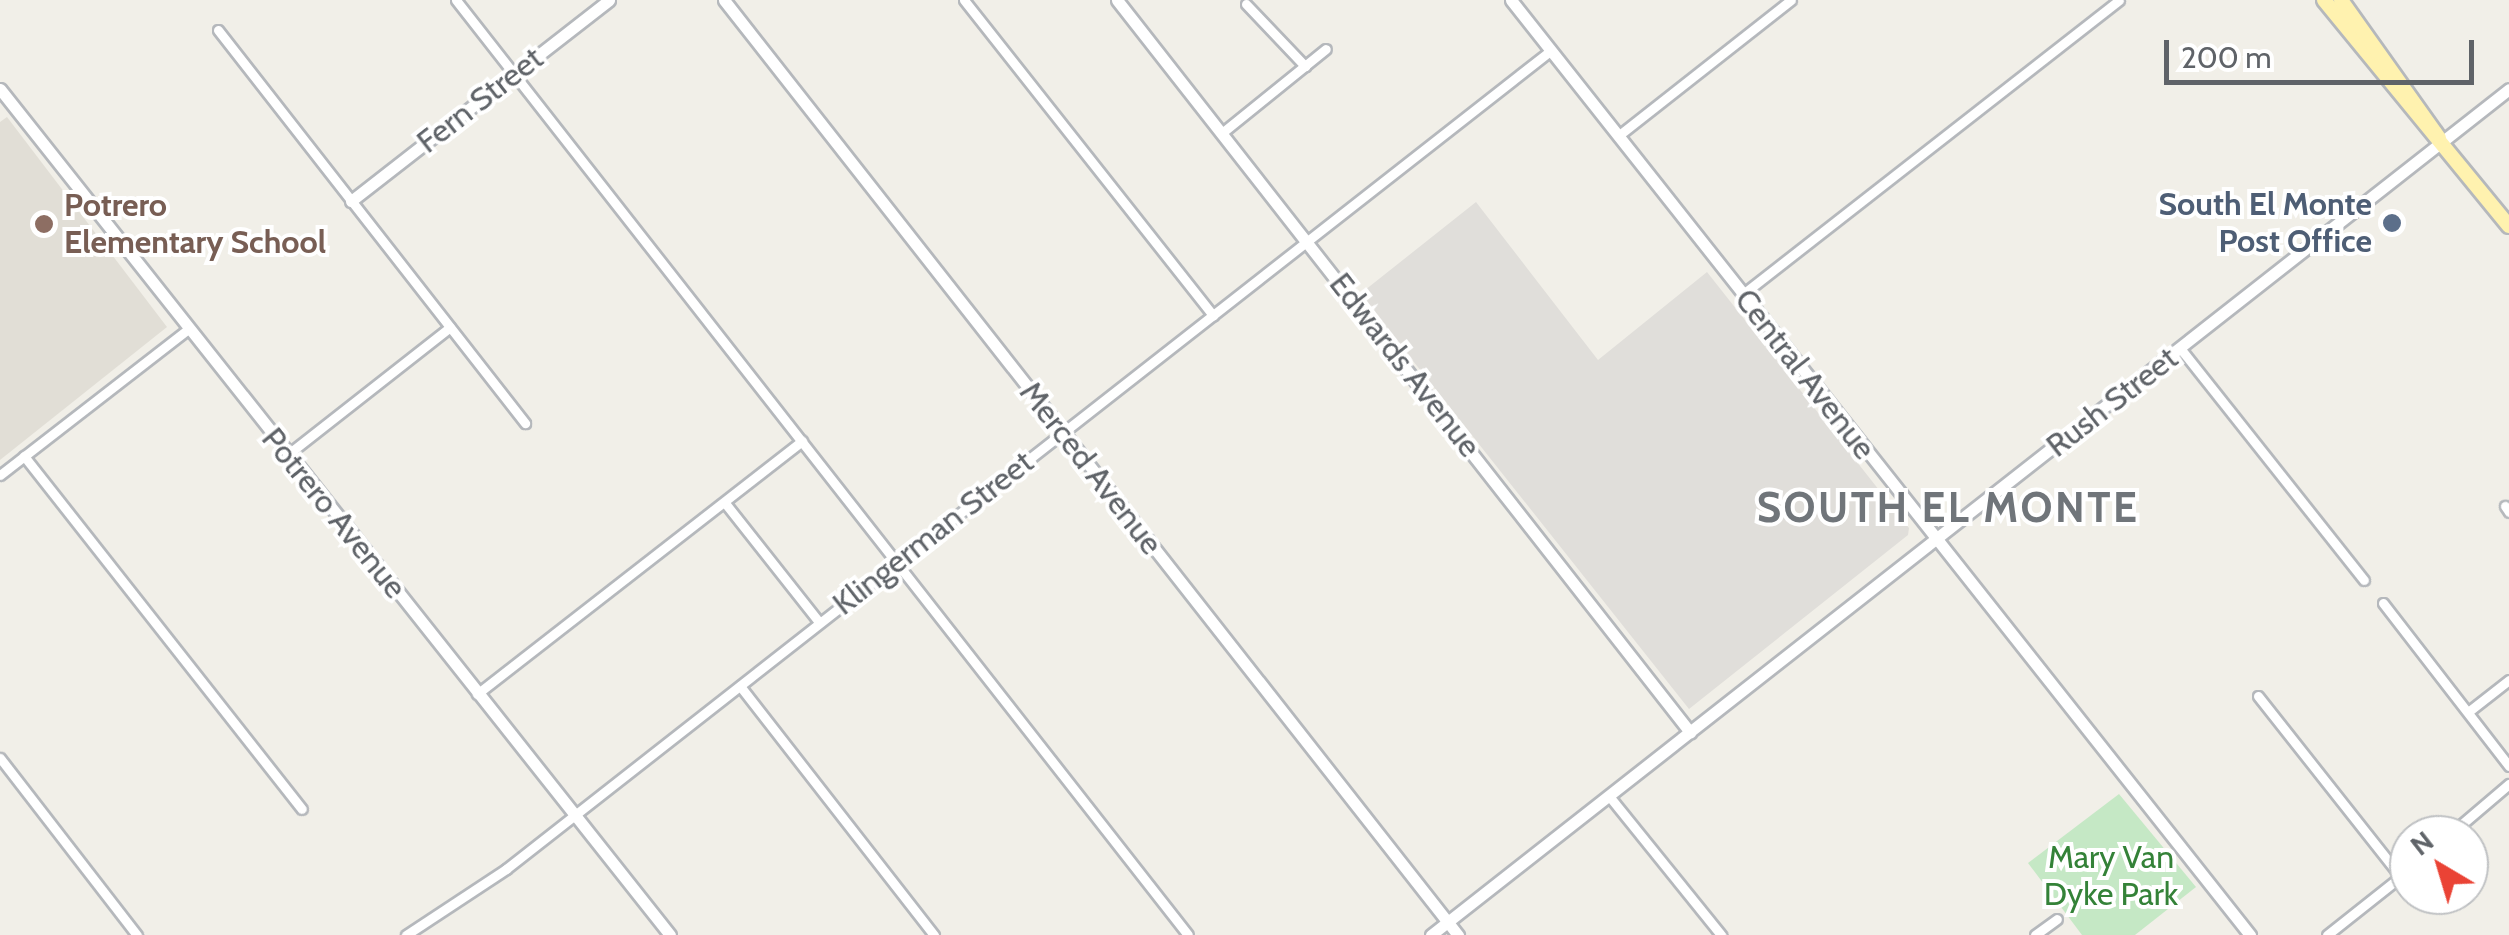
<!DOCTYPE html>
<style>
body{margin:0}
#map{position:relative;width:2509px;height:935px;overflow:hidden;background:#f1efe8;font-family:Cabin,sans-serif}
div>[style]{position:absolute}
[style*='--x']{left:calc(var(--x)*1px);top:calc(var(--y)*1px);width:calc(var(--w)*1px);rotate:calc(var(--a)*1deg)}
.industrial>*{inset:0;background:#e0deda}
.education>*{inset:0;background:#e1ded6}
.green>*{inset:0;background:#c5e8c5}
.roads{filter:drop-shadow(2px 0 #b5b8bc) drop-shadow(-2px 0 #b5b8bc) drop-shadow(0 2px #b5b8bc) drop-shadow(0 -2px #b5b8bc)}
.minor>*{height:9px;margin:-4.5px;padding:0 4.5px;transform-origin:4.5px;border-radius:4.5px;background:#fff}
.tertiary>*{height:11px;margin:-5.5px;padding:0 5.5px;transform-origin:5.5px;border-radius:5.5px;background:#fff}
.primary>*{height:14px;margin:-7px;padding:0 7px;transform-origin:7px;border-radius:7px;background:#fff2af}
.dots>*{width:28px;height:28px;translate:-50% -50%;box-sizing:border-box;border:5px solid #fff;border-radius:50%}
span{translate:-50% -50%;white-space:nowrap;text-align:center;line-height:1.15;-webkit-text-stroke:8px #fff;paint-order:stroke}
.street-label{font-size:32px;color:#5f6368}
.service-label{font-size:32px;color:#4e5e75;font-weight:700}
.right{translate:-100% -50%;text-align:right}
.education-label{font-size:32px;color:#785e54;font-weight:700}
.left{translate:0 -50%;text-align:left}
.park-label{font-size:32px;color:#348238}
.district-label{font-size:42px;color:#70757a;font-weight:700;letter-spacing:2.5px}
.north{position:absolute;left:2389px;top:815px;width:100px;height:100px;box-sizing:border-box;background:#fff;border:2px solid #bfc1c3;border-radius:50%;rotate:322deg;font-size:28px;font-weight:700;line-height:40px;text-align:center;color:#5f6368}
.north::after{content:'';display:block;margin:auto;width:35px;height:45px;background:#ea4335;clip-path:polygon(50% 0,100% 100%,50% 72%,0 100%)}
.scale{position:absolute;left:2164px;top:40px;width:310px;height:45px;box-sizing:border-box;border:5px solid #5f6368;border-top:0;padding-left:12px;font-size:30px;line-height:35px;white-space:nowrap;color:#5f6368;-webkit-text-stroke:8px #fff;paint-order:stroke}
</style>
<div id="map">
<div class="industrial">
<i style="clip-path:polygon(1476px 202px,1598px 360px,1707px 272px,1909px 528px,1908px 535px,1689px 709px,1360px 294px)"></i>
</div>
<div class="education">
<i style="clip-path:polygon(7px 117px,167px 327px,0 460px,0 122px)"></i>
</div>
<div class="green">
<i style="clip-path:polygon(2119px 794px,2196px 887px,2135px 935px,2082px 935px,2028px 863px)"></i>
</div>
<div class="roads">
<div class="minor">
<i style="--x:456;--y:0;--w:1187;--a:51.94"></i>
<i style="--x:964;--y:0;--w:402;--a:51.7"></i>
<i style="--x:1246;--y:4;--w:86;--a:46.4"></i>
<i style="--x:218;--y:30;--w:499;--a:52"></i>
<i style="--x:1223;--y:132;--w:132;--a:-38.9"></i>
<i style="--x:1618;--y:136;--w:220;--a:-38.2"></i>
<i style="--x:1743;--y:294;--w:477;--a:-38"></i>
<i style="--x:2180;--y:348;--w:296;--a:51.6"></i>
<i style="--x:287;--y:455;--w:207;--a:-38.1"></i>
<i style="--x:24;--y:456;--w:449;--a:51.8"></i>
<i style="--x:0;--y:475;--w:237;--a:-37.8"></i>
<i style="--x:725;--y:503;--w:152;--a:51.7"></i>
<i style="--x:2505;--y:506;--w:7;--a:56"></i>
<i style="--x:2383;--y:603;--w:206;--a:52.3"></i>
<i style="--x:740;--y:686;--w:316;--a:52.1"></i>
<i style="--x:477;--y:694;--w:412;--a:-37.9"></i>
<i style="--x:2258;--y:696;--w:231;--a:51.7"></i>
<i style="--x:2468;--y:712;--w:52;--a:-38"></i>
<i style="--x:0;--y:758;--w:224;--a:52.3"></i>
<i style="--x:1609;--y:796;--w:179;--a:51.1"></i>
<i style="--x:2449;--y:835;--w:79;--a:-40.4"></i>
<i style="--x:406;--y:935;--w:120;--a:-33.4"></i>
<i style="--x:506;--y:869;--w:1326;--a:-38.08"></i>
<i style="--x:2035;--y:935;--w:27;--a:-36"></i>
<i style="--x:2327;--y:935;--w:105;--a:-38.4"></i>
</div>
<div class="tertiary">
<i style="--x:724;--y:0;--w:1189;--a:51.87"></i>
<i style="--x:1117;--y:0;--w:930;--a:51.95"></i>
<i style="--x:1511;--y:0;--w:1192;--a:51.68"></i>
<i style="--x:0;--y:89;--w:1079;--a:51.62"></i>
<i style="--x:351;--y:201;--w:327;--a:-37.9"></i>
<i style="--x:1431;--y:935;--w:1370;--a:-38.12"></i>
</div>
<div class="primary">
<i style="--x:2324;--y:0;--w:292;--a:50.7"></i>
<i style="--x:2341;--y:0;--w:169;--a:54.6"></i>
</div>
</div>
<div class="dots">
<i style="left:2392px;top:223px;background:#5c6f8a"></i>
<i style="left:44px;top:224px;background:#8d6e63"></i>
</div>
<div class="street-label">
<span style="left:480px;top:100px;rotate:-38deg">Fern Street</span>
<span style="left:1405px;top:365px;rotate:52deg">Edwards Avenue</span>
<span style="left:1805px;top:374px;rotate:52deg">Central Avenue</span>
<span style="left:2112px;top:402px;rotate:-38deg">Rush Street</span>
<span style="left:1091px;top:468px;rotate:52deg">Merced Avenue</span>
<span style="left:334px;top:513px;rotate:51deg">Potrero Avenue</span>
<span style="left:933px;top:533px;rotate:-38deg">Klingerman Street</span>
</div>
<div class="service-label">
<span class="right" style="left:2372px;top:223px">South El Monte<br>Post Office</span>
</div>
<div class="education-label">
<span class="left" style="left:64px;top:224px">Potrero<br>Elementary School</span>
</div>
<div class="park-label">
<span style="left:2111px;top:876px">Mary Van<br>Dyke Park</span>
</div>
<div class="district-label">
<span style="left:1948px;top:507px">SOUTH EL MONTE</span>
</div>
<div class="north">N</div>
<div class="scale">200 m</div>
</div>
